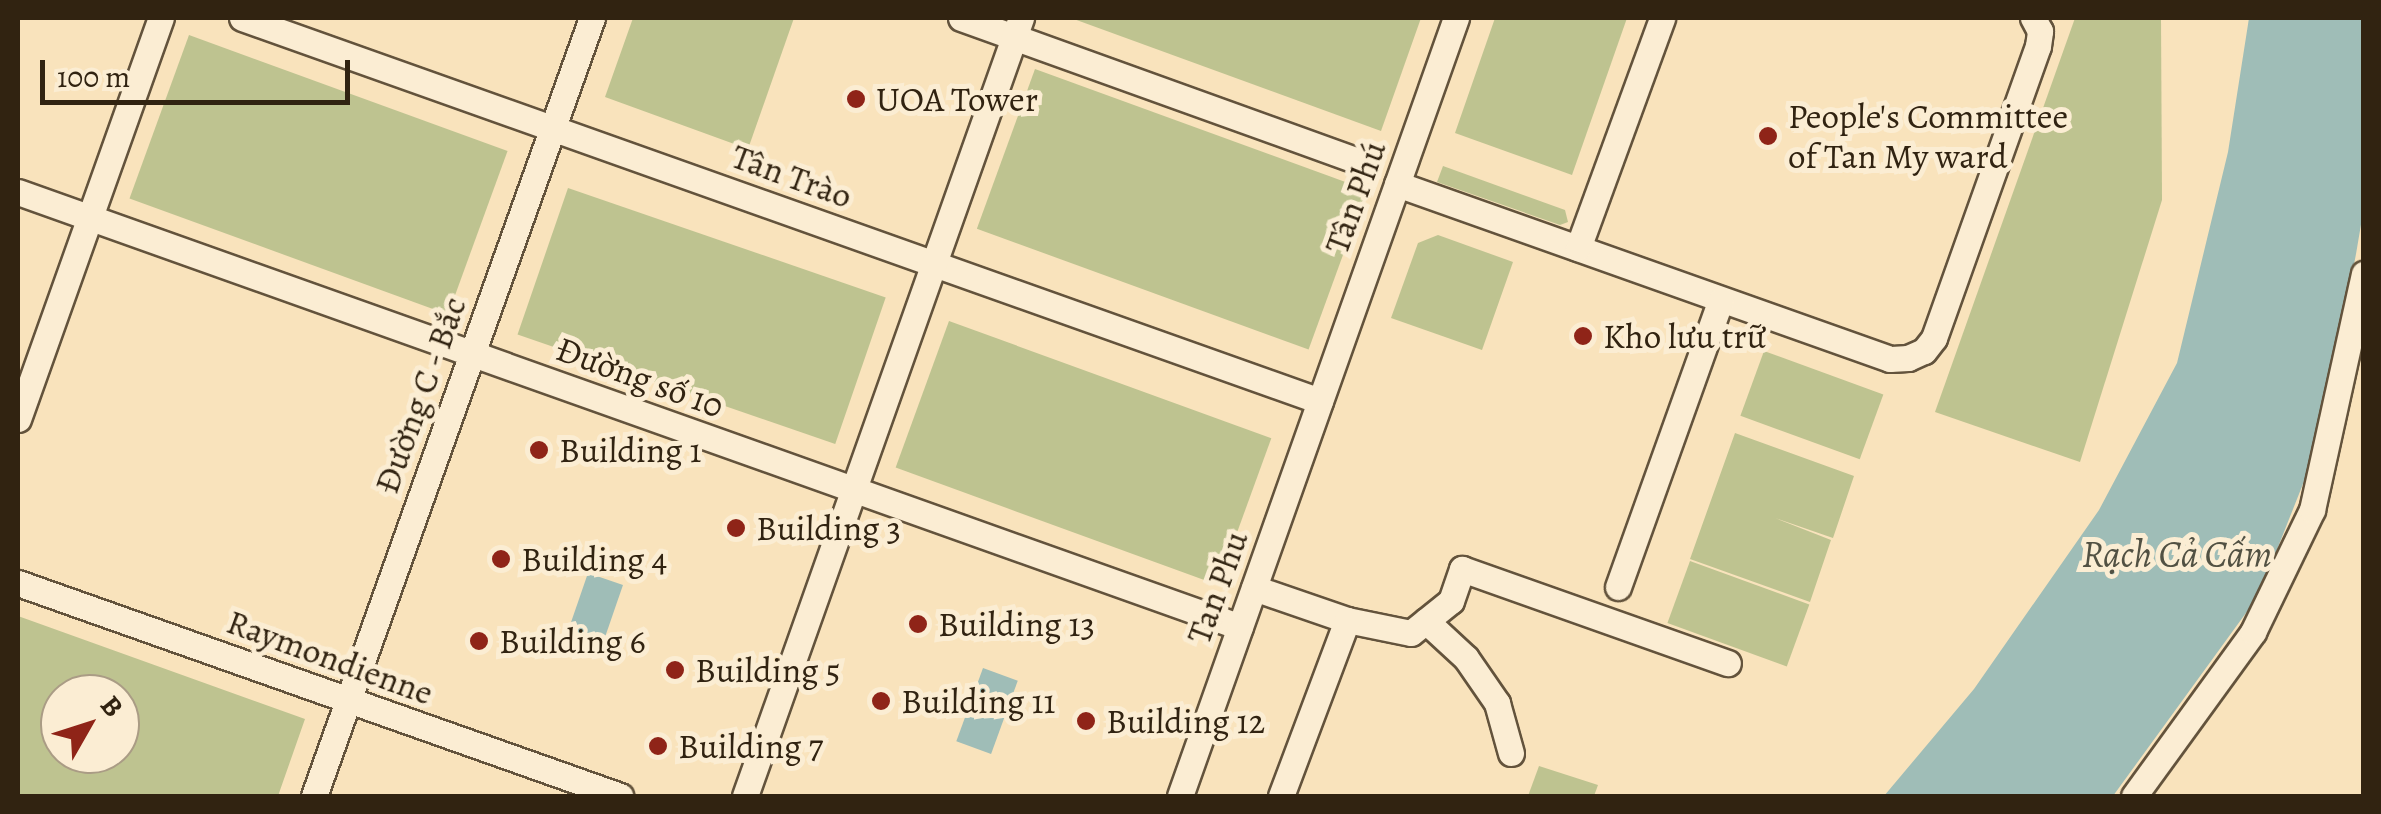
<!DOCTYPE html>
<meta charset="utf-8">
<style>
body{margin:0}
#map{position:relative;width:2381px;height:814px;overflow:hidden;background:#f9e3bc;font-family:Alegreya,serif}
div>[style]{position:absolute}
[style*='--x']{left:calc(var(--x)*1px);top:calc(var(--y)*1px);width:calc(var(--w)*1px);rotate:calc(var(--a)*1deg)}
.green>*{inset:0;background:#bec390;transform-origin:0 0}
.water>*{inset:0;background:#9fbdb7;transform-origin:0 0}
.roads{filter:drop-shadow(2px 0 #63533c) drop-shadow(-2px 0 #63533c) drop-shadow(0 2px #63533c) drop-shadow(0 -2px #63533c)}
.minor>*{height:25px;margin:-12.5px;padding:0 12.5px;transform-origin:12.5px;border-radius:12.5px;background:#fbedd3}
.dots>*{width:28px;height:28px;translate:-50% -50%;box-sizing:border-box;border:5px solid #fbedd3;border-radius:50%}
span{translate:-50% -50%;white-space:nowrap;text-align:center;line-height:1.15;-webkit-text-stroke:10px #fbedd3;paint-order:stroke}
.poi-label{font-size:35px;color:#312311}
.left{translate:0 -50%;text-align:left}
.street-label{font-size:35px;color:#312311}
.water-label{font-size:38px;color:#525143;font-style:italic}
.frame{position:absolute;inset:0;border:20px solid #312311;pointer-events:none}
.north{position:absolute;left:40px;top:674px;width:100px;height:100px;box-sizing:border-box;background:#fbedd3;border:2px solid #aa9c85;border-radius:50%;rotate:51deg;font-size:28px;font-weight:700;line-height:40px;text-align:center;color:#312311}
.north::after{content:'';display:block;margin:auto;width:35px;height:45px;background:#8f2418;clip-path:polygon(50% 0,100% 100%,50% 72%,0 100%)}
.scale{position:absolute;left:40px;top:60px;width:310px;height:45px;box-sizing:border-box;border:5px solid #312311;border-top:0;padding-left:12px;font-size:30px;line-height:35px;white-space:nowrap;color:#312311;-webkit-text-stroke:8px #fbedd3;paint-order:stroke}
</style>
<div id="map">
<div class="green">
<i style="clip-path:polygon(633px 18px,794px 18px,748px 149px,605px 97px)"></i>
<i style="clip-path:polygon(1071px 18px,1421px 18px,1381px 131px)"></i>
<i style="clip-path:polygon(1495px 18px,1627px 18px,1572px 175px,1455px 133px)"></i>
<i style="clip-path:polygon(2075px 18px,2161px 18px,2162px 200px,2080px 462px,1935px 412px)"></i>
<i style="left:189px;top:35px;width:339px;height:174px;rotate:20deg"></i>
<i style="left:1035px;top:69px;width:353px;height:170px;rotate:20deg"></i>
<i style="clip-path:polygon(1443px 166px,1565px 210px,1568px 222px,1560px 225px,1437px 182px)"></i>
<i style="left:568px;top:188px;width:336px;height:155px;rotate:19deg"></i>
<i style="clip-path:polygon(1438px 235px,1513px 262px,1482px 350px,1391px 318px,1418px 243px)"></i>
<i style="left:949px;top:321px;width:343px;height:156px;rotate:20deg"></i>
<i style="left:1764px;top:351px;width:127px;height:69px;rotate:20deg"></i>
<i style="clip-path:polygon(1735px 433px,1854px 476px,1833px 538px,1775px 518px,1831px 540px,1810px 602px,1690px 559px)"></i>
<i style="left:1690px;top:561px;width:127px;height:66px;rotate:20deg"></i>
<i style="clip-path:polygon(evenodd,18px 616px,305px 719px,278px 796px,18px 796px,18px 616px,60px 694px,120px 694px,120px 754px,60px 754px,60px 694px)"></i>
<i style="clip-path:polygon(1539px 766px,1598px 785px,1594px 796px,1528px 796px)"></i>
</div>
<div class="water">
<i style="clip-path:polygon(2249px 18px,2363px 18px,2364px 207px,2356px 254px,2320px 441px,2259px 595px,2113px 796px,1884px 796px,1974px 689px,2099px 510px,2177px 363px,2228px 152px)"></i>
<i style="left:588px;top:573px;width:37px;height:77px;rotate:19deg"></i>
<i style="left:983px;top:668px;width:37px;height:78px;rotate:20deg"></i>
</div>
<div class="roads">
<div class="minor">
<i style="--x:242;--y:18;--w:1144;--a:19.56"></i>
<i style="--x:961;--y:18;--w:419;--a:19.8"></i>
<i style="--x:1397;--y:184;--w:523;--a:19.54"></i>
<i style="--x:1890;--y:359;--w:18;--a:-3"></i>
<i style="--x:1908;--y:358;--w:17;--a:-24"></i>
<i style="--x:1924;--y:351;--w:16;--a:-52"></i>
<i style="--x:1934;--y:338;--w:310;--a:-70.4"></i>
<i style="--x:2038;--y:46;--w:15;--a:-82"></i>
<i style="--x:2040;--y:31;--w:15;--a:-118"></i>
<i style="--x:18;--y:192;--w:1297;--a:19.59"></i>
<i style="--x:1578;--y:248;--w:245;--a:-69.9"></i>
<i style="--x:18;--y:419;--w:426;--a:-70.4"></i>
<i style="--x:18;--y:583;--w:639;--a:19.48"></i>
<i style="--x:1618;--y:587;--w:305;--a:-70.3"></i>
<i style="--x:1254;--y:588;--w:98;--a:19"></i>
<i style="--x:1347;--y:620;--w:65;--a:11.5"></i>
<i style="--x:1411;--y:633;--w:51;--a:-38.7"></i>
<i style="--x:1451;--y:601;--w:34;--a:-71"></i>
<i style="--x:1462;--y:569;--w:282;--a:19.5"></i>
<i style="--x:1426;--y:621;--w:54;--a:42.8"></i>
<i style="--x:1466;--y:658;--w:55;--a:55.4"></i>
<i style="--x:1497;--y:703;--w:52;--a:74.4"></i>
<i style="--x:314;--y:796;--w:826;--a:-70.34"></i>
<i style="--x:745;--y:796;--w:826;--a:-70.47"></i>
<i style="--x:1180;--y:796;--w:826;--a:-70.47"></i>
<i style="--x:1281;--y:796;--w:188;--a:-69.4"></i>
<i style="--x:2134;--y:796;--w:203;--a:-54"></i>
<i style="--x:2253;--y:632;--w:136;--a:-64.2"></i>
<i style="--x:2312;--y:510;--w:242;--a:-77.6"></i>
</div>
</div>
<div class="dots">
<i style="left:856px;top:99px;background:#8f2418"></i>
<i style="left:1768px;top:136px;background:#8f2418"></i>
<i style="left:1583px;top:336px;background:#8f2418"></i>
<i style="left:539px;top:450px;background:#8f2418"></i>
<i style="left:736px;top:528px;background:#8f2418"></i>
<i style="left:501px;top:559px;background:#8f2418"></i>
<i style="left:918px;top:624px;background:#8f2418"></i>
<i style="left:479px;top:641px;background:#8f2418"></i>
<i style="left:675px;top:670px;background:#8f2418"></i>
<i style="left:881px;top:701px;background:#8f2418"></i>
<i style="left:1086px;top:721px;background:#8f2418"></i>
<i style="left:658px;top:746px;background:#8f2418"></i>
</div>
<div class="poi-label">
<span class="left" style="left:876px;top:99px">UOA Tower</span>
<span class="left" style="left:1788px;top:136px">People's Committee<br>of Tan My ward</span>
<span class="left" style="left:1603px;top:336px">Kho lưu trữ</span>
<span class="left" style="left:559px;top:450px">Building 1</span>
<span class="left" style="left:756px;top:528px">Building 3</span>
<span class="left" style="left:521px;top:559px">Building 4</span>
<span class="left" style="left:938px;top:624px">Building 13</span>
<span class="left" style="left:499px;top:641px">Building 6</span>
<span class="left" style="left:695px;top:670px">Building 5</span>
<span class="left" style="left:901px;top:701px">Building 11</span>
<span class="left" style="left:1106px;top:721px">Building 12</span>
<span class="left" style="left:678px;top:746px">Building 7</span>
</div>
<div class="street-label">
<span style="left:792px;top:176px;rotate:20deg">Tân Trào</span>
<span style="left:1355px;top:197px;rotate:-70deg">Tân Phú</span>
<span style="left:640px;top:377px;rotate:20deg">Đường số 10</span>
<span style="left:420px;top:395px;rotate:-70deg">Đường C - Bắc</span>
<span style="left:1217px;top:587px;rotate:-70deg">Tan Phu</span>
<span style="left:330px;top:657px;rotate:20deg">Raymondienne</span>
</div>
<div class="water-label">
<span style="left:2177px;top:555px">Rạch Cả Cấm</span>
</div>
<div class="frame"></div>
<div class="north">B</div>
<div class="scale">100 m</div>
</div>
